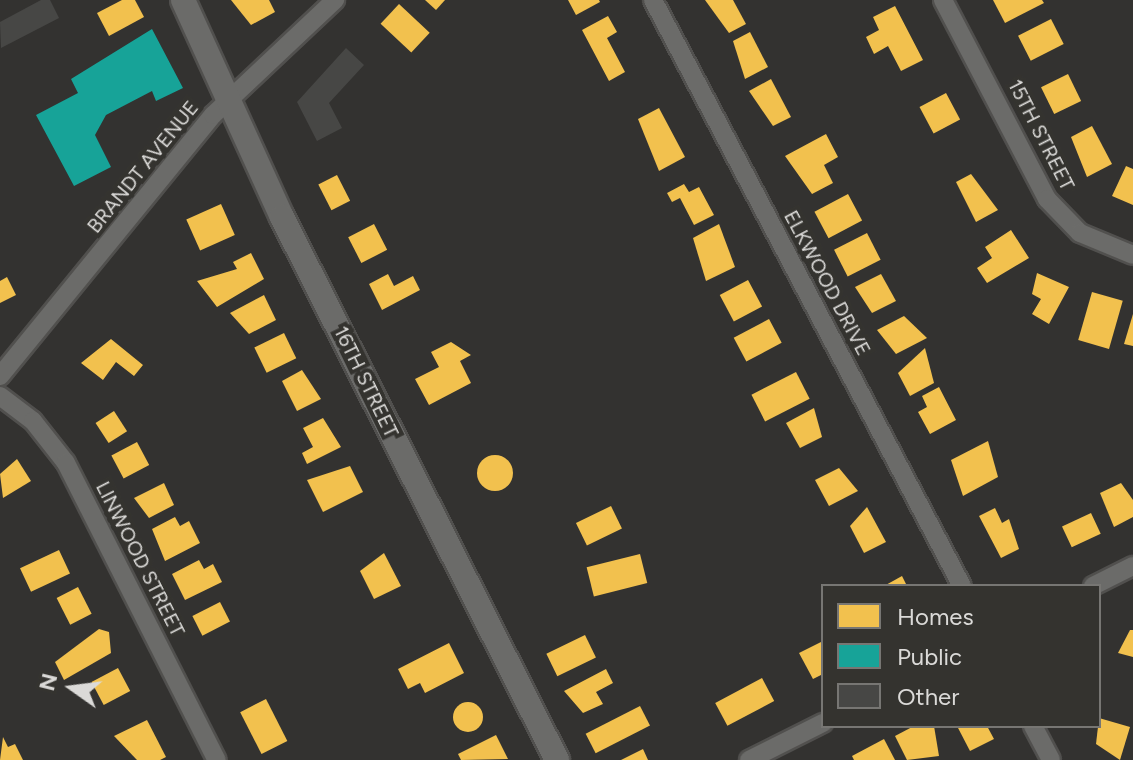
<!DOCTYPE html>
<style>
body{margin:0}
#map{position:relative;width:1133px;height:760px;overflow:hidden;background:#333230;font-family:Figtree,sans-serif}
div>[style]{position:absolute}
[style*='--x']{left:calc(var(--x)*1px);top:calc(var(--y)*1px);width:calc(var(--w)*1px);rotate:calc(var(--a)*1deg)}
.homes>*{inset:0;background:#f2c14e;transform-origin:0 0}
.round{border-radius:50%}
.public>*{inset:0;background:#17a398}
.building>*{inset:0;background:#474745}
.roads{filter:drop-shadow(2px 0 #51504e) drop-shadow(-2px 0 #51504e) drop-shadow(0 2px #51504e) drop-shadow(0 -2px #51504e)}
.street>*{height:18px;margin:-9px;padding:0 9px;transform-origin:9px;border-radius:9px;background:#6b6b69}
.secondary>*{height:24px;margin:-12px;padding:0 12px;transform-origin:12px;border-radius:12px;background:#6b6b69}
span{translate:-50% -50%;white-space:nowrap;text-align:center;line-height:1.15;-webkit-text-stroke:8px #34332f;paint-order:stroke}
.street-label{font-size:20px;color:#dbdad8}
.legend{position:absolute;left:821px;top:584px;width:280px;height:144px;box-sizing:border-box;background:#34332f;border:2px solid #777673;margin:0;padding:10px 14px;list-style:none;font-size:24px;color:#dbdad8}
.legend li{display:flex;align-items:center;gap:16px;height:40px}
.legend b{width:40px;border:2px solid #777673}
.north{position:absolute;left:32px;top:648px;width:80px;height:80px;-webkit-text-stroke:6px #34332f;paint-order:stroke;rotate:284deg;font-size:22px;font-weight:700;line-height:32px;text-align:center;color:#dbdad8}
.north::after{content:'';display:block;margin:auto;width:28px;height:36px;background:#dbdad8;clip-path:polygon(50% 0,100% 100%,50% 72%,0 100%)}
</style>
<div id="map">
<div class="homes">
<i style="clip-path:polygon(122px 0,135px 0,144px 17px,109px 36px,97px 13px)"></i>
<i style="clip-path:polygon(231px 0,269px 0,275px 12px,251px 25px)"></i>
<i style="clip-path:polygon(425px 0,445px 0,436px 10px)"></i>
<i style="clip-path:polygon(568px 0,599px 0,600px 2px,576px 15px)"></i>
<i style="clip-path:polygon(705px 0,733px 0,746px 24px,729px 33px)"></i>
<i style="clip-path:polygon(993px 0,1042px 0,1044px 3px,1005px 23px)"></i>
<i style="left:399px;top:4px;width:42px;height:27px;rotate:43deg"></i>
<i style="clip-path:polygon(895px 6px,923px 60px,901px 71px,888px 46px,874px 54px,866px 37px,879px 30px,873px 17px)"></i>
<i style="clip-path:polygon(608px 16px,617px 32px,607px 38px,625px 72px,609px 81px,582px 30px)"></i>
<i style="left:1051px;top:19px;width:28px;height:37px;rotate:63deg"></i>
<i style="clip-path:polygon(750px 32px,768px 67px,745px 79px,733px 41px)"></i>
<i style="left:1068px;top:74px;width:30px;height:30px;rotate:64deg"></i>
<i style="clip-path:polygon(771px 79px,791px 117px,773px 126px,749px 91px)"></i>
<i style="left:946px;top:93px;width:30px;height:30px;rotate:62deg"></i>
<i style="clip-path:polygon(659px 108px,685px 157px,659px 171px,638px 119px)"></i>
<i style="clip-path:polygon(1092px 126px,1112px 164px,1087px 177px,1071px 137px)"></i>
<i style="clip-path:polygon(826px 134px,838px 157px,824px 165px,833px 183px,812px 194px,785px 156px)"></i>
<i style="clip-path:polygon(1126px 166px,1133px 169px,1133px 205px,1112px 196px)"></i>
<i style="clip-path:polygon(971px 174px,998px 210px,976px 222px,956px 182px)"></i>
<i style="left:337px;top:175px;width:29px;height:21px;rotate:63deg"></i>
<i style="clip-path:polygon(684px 184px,689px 192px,699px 187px,714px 215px,694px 225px,680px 198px,672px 202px,667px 193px)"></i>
<i style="left:848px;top:194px;width:30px;height:38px;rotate:62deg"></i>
<i style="left:221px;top:204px;width:34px;height:38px;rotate:66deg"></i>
<i style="left:374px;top:224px;width:29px;height:29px;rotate:63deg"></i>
<i style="clip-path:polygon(719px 224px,735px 267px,706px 281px,693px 238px)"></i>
<i style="clip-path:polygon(1011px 230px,1029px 258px,987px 283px,977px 268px,992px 258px,985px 247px)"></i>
<i style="left:867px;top:233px;width:30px;height:37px;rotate:63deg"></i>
<i style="clip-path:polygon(251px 253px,264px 279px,217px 307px,197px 281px,237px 269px,233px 262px)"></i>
<i style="clip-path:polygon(1037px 273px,1069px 287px,1049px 324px,1032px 314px,1041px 299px,1032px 294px)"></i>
<i style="clip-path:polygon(388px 274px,394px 286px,413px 276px,420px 290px,382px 310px,369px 284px)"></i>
<i style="clip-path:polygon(881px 274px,896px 301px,872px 313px,855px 287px)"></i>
<i style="clip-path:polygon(7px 277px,16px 295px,0 303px,0 281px)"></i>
<i style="left:748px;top:280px;width:30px;height:32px;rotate:62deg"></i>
<i style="left:1092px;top:292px;width:32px;height:50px;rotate:16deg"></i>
<i style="clip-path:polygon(264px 295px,276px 320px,249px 334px,230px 313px)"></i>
<i style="clip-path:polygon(1133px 314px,1133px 346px,1124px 344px)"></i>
<i style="clip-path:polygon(904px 316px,927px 338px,896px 354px,877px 330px)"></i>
<i style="left:769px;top:319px;width:27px;height:40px;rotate:62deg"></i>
<i style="left:284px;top:333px;width:28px;height:33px;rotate:64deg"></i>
<i style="clip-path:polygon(111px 339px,143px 365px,134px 376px,116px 362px,103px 380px,81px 363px)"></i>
<i style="clip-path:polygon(451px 342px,471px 355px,460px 361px,471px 383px,429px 405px,415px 379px,439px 367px,431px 352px)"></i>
<i style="clip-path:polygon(925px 348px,934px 383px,910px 396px,898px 373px)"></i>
<i style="clip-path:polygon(302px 370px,321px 399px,297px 411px,282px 381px)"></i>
<i style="left:796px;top:372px;width:30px;height:50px;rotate:63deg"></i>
<i style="clip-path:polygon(939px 387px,956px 420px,930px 434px,918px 412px,927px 407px,922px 396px)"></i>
<i style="clip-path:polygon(814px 408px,822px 437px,800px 448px,786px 423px)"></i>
<i style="left:114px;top:411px;width:24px;height:22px;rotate:57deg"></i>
<i style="clip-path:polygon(323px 418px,341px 447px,307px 464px,302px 453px,313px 447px,303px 428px)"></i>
<i style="clip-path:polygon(988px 441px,998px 477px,963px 496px,951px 460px)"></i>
<i style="left:137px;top:442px;width:26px;height:29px;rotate:62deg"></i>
<i class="round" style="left:477px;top:455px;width:36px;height:36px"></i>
<i style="clip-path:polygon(17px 459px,31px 481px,3px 498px,0 474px)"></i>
<i style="clip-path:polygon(350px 466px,363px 492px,323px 512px,307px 480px)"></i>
<i style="clip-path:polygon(839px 468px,858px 491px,829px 506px,815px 480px)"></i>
<i style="clip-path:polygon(164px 483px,174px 505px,149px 518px,134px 498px)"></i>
<i style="clip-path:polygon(1121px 483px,1133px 500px,1133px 517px,1114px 527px,1100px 493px)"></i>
<i style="left:611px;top:506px;width:25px;height:39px;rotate:64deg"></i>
<i style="clip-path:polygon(867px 507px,886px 542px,864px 553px,850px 526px)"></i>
<i style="clip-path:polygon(995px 508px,1002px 523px,1009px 519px,1019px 549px,1001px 558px,979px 516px)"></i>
<i style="left:1091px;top:513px;width:23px;height:32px;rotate:65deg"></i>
<i style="clip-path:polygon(175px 517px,180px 526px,189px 521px,200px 543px,165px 561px,152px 529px)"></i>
<i style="left:59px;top:550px;width:26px;height:43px;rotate:65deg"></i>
<i style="clip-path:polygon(384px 553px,401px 586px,374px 599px,360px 571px)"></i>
<i style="left:640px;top:554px;width:30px;height:55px;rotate:76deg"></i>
<i style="clip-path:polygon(199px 560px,204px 569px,213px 564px,222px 582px,185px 600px,172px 574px)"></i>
<i style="clip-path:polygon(902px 576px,907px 586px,884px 586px)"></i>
<i style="left:78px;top:587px;width:30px;height:24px;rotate:63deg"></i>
<i style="left:220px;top:602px;width:22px;height:31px;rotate:63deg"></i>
<i style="clip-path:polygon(99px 629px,109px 632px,111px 653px,64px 680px,55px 662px)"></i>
<i style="clip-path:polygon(1130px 630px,1133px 630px,1133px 657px,1118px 653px)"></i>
<i style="left:585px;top:635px;width:25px;height:43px;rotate:64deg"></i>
<i style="clip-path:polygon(823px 641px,823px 674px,813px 679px,799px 653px)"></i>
<i style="clip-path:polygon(449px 643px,464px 673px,425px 693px,420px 683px,408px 689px,398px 669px)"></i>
<i style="left:118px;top:668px;width:26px;height:30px;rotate:62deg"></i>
<i style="clip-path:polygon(606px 669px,613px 683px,596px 692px,603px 704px,583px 713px,564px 691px)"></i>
<i style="left:762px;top:678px;width:26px;height:53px;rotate:62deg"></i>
<i style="left:266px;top:699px;width:47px;height:29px;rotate:63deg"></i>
<i class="round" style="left:453px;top:702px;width:30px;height:30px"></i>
<i style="left:640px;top:706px;width:22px;height:61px;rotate:63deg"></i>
<i style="clip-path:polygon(1099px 718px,1130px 727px,1120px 760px,1096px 744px)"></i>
<i style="clip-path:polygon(147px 720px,166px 757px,160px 760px,137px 760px,114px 736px)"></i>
<i style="clip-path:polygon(914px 726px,934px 726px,939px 756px,907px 760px,895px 736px)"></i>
<i style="clip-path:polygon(957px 726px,987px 726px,994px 739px,970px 751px)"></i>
<i style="clip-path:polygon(496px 735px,508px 759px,461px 760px,458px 754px)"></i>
<i style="clip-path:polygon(3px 737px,8px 747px,15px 744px,23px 760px,0 760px)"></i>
<i style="clip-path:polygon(884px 739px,895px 760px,854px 760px,852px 756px)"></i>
<i style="clip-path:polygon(643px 749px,648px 760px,621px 760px)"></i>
</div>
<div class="public">
<i style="clip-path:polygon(152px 29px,183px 88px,156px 101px,152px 91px,106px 115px,95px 135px,111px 167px,74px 186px,36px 115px,78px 93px,71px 79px)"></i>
</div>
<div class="building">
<i style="clip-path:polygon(41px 0,50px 0,59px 18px,1px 48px,0 22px)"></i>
<i style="clip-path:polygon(346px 48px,364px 65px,329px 103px,342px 128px,317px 141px,297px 102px)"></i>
</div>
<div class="roads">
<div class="street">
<i style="--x:653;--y:0;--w:662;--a:62.2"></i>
<i style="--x:943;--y:0;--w:225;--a:62.4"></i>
<i style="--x:1047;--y:199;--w:47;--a:45.9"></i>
<i style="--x:1080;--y:233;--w:57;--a:22.5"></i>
<i style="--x:0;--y:376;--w:337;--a:-50.8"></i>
<i style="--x:213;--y:115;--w:168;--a:-43.3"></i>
<i style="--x:0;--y:396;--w:41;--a:37.1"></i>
<i style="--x:33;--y:421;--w:53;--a:51.8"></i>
<i style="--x:66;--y:463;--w:333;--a:63.1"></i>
<i style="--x:1093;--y:586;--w:45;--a:-26.6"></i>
<i style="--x:1033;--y:726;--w:38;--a:62"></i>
<i style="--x:749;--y:760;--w:83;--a:-26.6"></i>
</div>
<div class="secondary">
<i style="--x:183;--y:0;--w:239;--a:65.5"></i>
<i style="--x:282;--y:217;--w:609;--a:63.14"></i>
</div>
</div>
<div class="street-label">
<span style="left:1041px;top:135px;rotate:63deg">15TH STREET</span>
<span style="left:143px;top:167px;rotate:-51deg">BRANDT AVENUE</span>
<span style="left:827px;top:283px;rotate:62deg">ELKWOOD DRIVE</span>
<span style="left:366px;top:382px;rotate:64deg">16TH STREET</span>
<span style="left:140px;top:559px;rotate:63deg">LINWOOD STREET</span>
</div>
<ul class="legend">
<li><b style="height:22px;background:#f2c14e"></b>Homes</li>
<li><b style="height:22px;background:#17a398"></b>Public</li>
<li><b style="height:22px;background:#474745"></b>Other</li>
</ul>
<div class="north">N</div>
</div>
